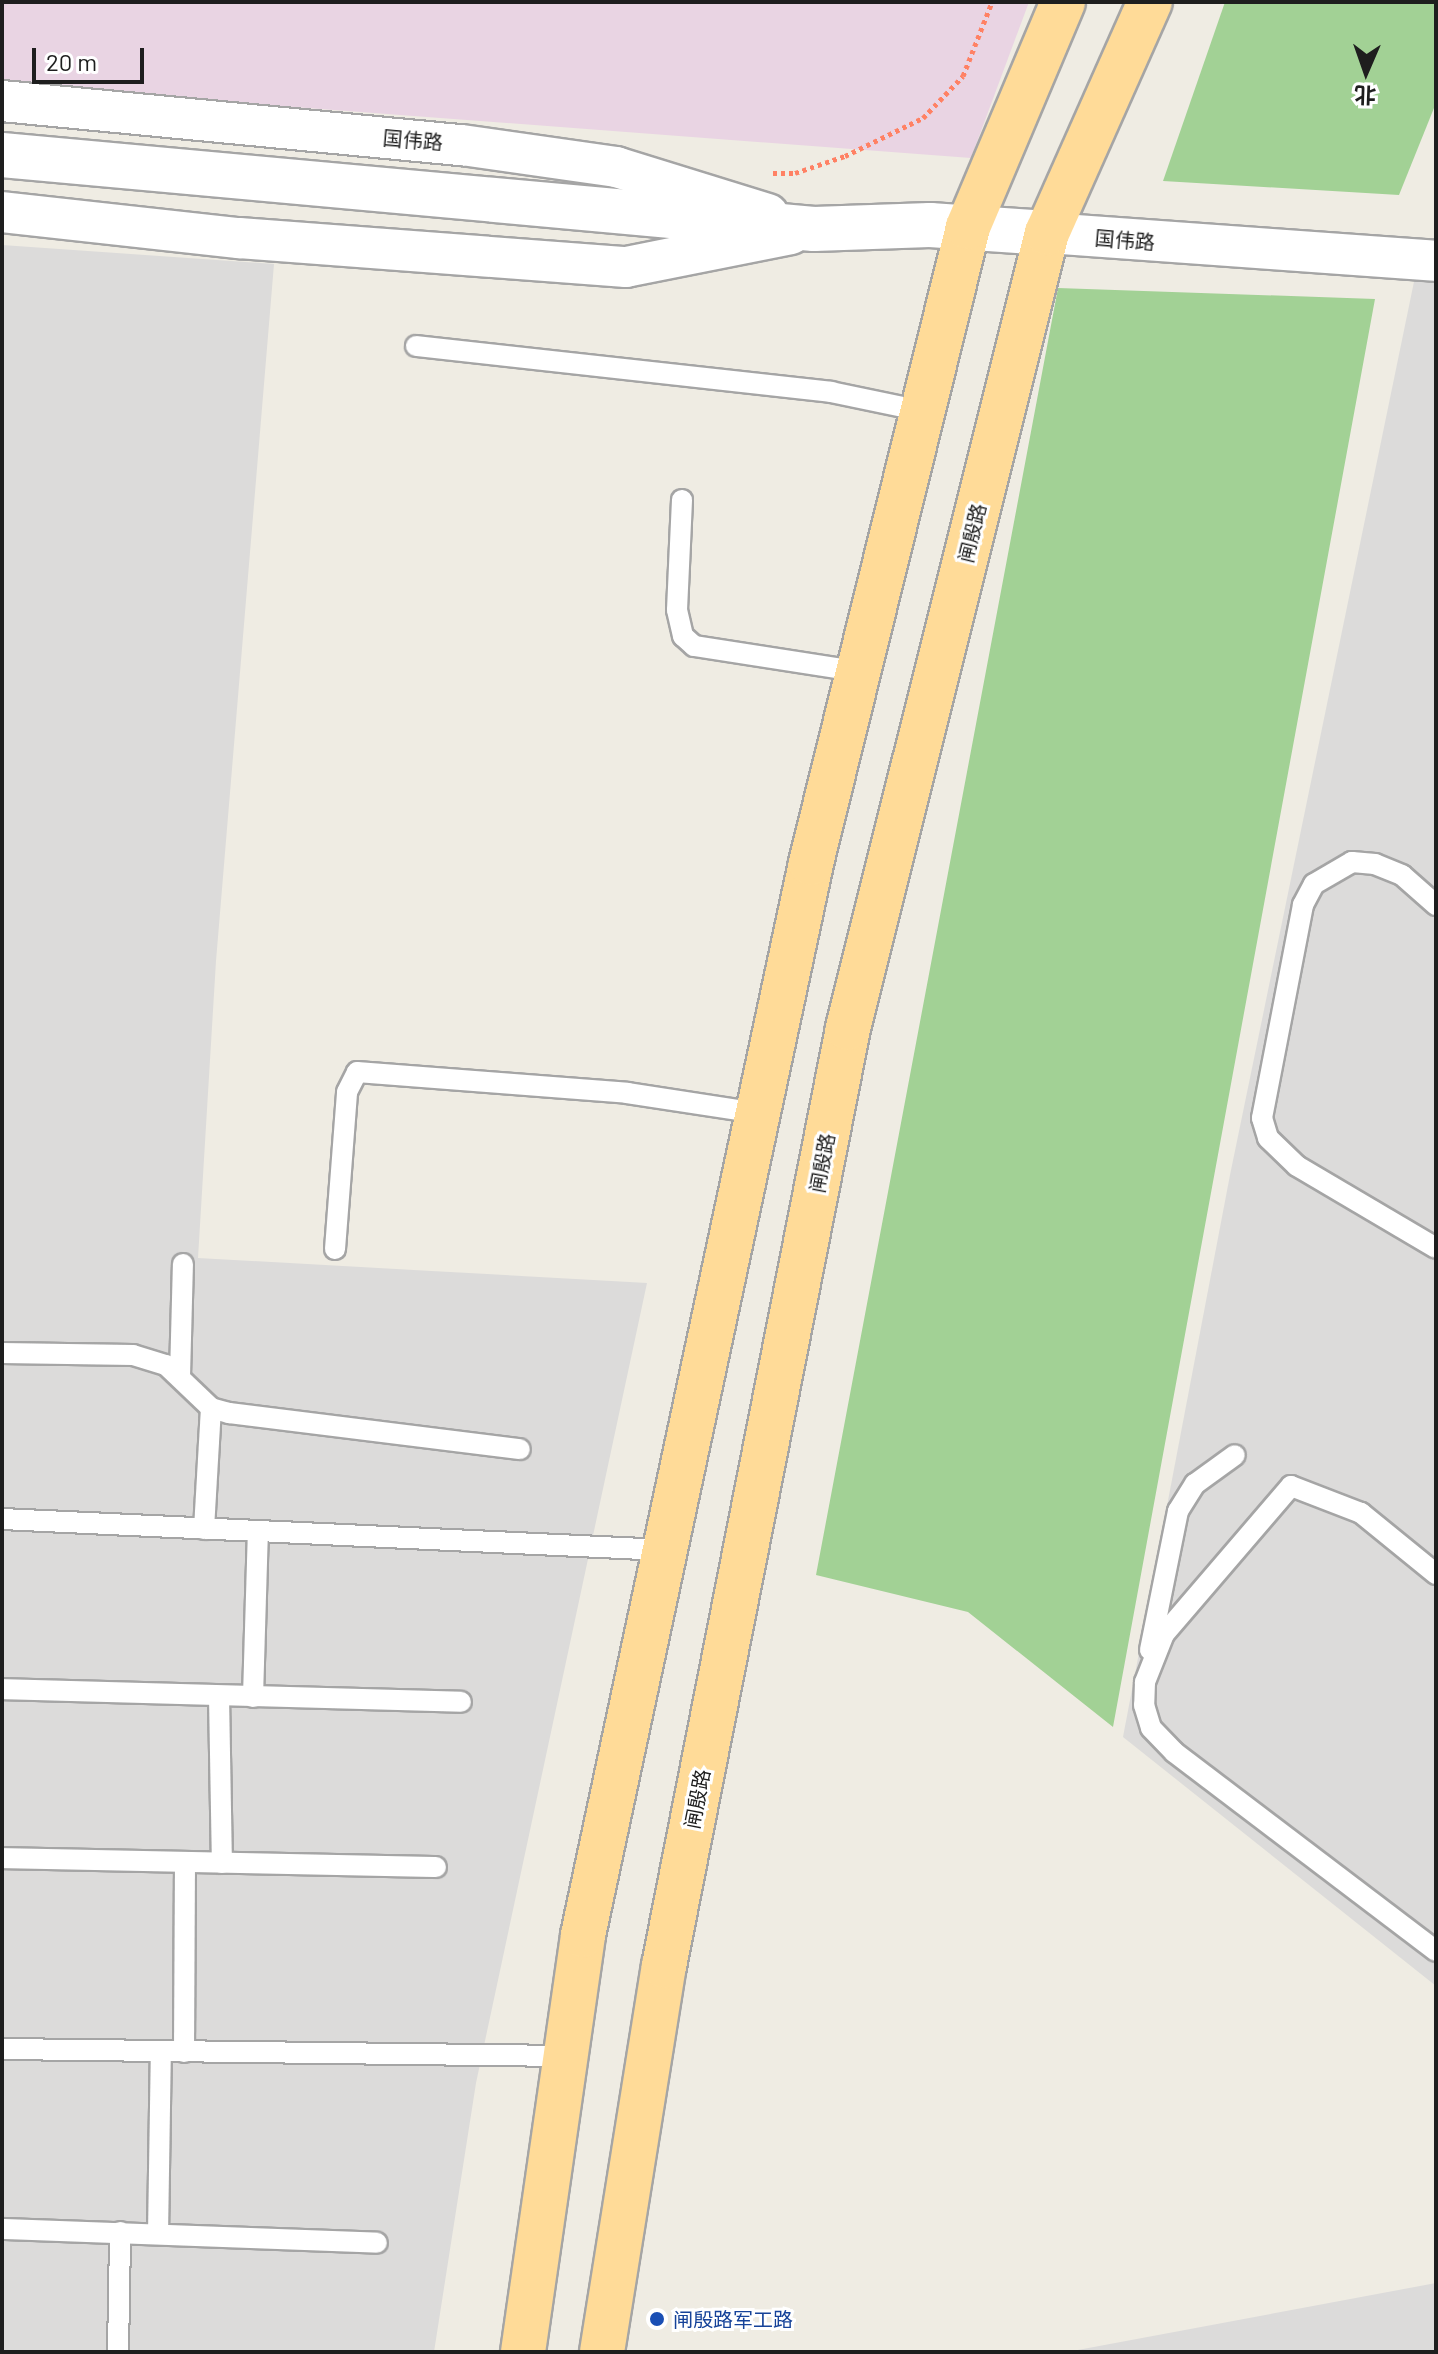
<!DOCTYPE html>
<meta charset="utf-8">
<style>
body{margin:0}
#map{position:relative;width:1438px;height:2354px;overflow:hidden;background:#efece3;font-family:Barlow,"Noto Sans SC",sans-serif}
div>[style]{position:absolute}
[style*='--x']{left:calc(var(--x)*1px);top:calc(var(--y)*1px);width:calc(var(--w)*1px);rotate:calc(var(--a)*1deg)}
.residential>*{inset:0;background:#dcdbda}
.industrial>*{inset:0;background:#e9d4e3}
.forest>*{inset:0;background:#a2d195}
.path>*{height:5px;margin-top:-2.5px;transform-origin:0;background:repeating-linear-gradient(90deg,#ff8164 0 4px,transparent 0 8px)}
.roads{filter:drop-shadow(2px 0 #a5a5a5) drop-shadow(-2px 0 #a5a5a5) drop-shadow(0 2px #a5a5a5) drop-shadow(0 -2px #a5a5a5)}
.service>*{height:20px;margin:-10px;padding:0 10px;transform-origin:10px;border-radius:10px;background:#fff}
.minor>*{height:40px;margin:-20px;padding:0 20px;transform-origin:20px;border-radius:20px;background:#fff}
.tertiary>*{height:44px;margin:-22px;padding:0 22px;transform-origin:22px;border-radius:22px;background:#fff}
.primary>*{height:44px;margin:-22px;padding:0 22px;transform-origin:22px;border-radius:22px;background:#ffdb98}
.dots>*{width:22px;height:22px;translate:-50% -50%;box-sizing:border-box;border:4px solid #fff;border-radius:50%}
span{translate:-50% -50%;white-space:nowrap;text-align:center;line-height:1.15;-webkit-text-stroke:6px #fff;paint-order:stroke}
.street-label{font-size:20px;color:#1e1e1e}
.transit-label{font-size:20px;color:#164399}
.left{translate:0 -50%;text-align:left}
.frame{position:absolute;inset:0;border:4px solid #1e1e1e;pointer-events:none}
.north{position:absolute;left:1326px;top:32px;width:80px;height:80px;-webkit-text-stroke:6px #fff;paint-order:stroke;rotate:182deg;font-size:22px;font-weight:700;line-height:32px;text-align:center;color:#1e1e1e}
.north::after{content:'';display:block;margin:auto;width:28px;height:36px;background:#1e1e1e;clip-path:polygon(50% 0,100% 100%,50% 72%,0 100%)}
.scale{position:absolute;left:32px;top:48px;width:112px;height:36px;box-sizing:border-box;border:4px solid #1e1e1e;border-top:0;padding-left:10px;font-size:24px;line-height:28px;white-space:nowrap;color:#1e1e1e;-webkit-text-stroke:6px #fff;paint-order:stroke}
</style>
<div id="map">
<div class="residential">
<i style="clip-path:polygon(2px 245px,274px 264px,216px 961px,198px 1258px,647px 1283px,476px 2083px,434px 2352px,2px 2352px)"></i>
<i style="clip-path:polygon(1416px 272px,1436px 273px,1436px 1986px,1123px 1737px,1230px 1175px)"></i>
<i style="clip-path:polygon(1436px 2283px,1436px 2352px,1067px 2352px)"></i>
</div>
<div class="industrial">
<i style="clip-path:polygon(2px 2px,1029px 2px,971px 158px,2px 85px)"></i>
</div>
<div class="forest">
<i style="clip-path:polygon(1225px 2px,1436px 2px,1436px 103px,1399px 195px,1163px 181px)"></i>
<i style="clip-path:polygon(1058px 288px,1375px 299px,1113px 1727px,968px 1612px,816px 1575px)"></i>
</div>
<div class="path">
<i style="--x:773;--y:173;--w:22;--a:0"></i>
<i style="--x:795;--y:173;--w:53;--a:-18.8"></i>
<i style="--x:845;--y:156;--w:87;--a:-26"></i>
<i style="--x:923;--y:118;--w:58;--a:-46.4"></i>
<i style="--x:963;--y:76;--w:79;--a:-68.6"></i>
</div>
<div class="roads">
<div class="service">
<i style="--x:416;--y:346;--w:418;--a:6.3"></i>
<i style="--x:831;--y:392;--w:93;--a:11.8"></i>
<i style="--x:682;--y:500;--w:110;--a:92.6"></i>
<i style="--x:677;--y:610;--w:27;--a:77"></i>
<i style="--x:683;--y:636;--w:15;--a:42"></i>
<i style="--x:694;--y:646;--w:164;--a:8.8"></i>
<i style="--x:1436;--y:905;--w:45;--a:-138.6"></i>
<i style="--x:1402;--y:875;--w:29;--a:-158"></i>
<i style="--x:1375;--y:864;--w:23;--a:-175"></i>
<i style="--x:1352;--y:862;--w:44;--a:149.9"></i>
<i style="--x:1314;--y:884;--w:24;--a:118"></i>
<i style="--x:1303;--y:905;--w:217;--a:100.9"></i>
<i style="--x:1262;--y:1118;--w:21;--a:73"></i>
<i style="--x:1268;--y:1138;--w:40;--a:44"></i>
<i style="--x:1297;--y:1166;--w:161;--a:30.5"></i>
<i style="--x:335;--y:1249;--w:157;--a:-85.6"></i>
<i style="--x:347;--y:1092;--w:22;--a:-63"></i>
<i style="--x:357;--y:1072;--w:271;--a:4.4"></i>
<i style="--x:627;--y:1093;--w:133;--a:8.7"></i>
<i style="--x:2;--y:1353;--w:131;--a:0.9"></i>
<i style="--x:133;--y:1355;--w:34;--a:17"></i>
<i style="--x:166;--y:1365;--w:62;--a:43.7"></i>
<i style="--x:211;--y:1408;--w:19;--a:16"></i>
<i style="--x:229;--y:1413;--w:293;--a:7.1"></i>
<i style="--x:180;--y:1376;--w:112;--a:-88.5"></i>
<i style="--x:2;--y:1519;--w:664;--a:2.68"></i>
<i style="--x:204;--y:1529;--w:121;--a:-86.7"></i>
<i style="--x:1436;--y:1574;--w:97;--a:-140.9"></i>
<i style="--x:1361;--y:1513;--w:75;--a:-158.9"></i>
<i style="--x:1291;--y:1486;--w:195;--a:130.6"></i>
<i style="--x:1164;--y:1634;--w:52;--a:111.6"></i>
<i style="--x:1145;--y:1682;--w:23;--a:92"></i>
<i style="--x:1144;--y:1705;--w:24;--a:73"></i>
<i style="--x:1151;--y:1728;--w:33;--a:46"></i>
<i style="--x:1174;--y:1752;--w:329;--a:37.2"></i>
<i style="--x:1150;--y:1650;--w:142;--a:-78.6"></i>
<i style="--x:1178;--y:1511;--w:32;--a:-58"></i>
<i style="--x:1195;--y:1484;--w:49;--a:-35.9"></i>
<i style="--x:2;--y:1689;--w:459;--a:1.6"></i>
<i style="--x:219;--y:1696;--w:167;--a:89"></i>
<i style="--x:253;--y:1697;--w:165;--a:-88.3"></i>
<i style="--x:2;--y:1858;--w:434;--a:1.2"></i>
<i style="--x:2;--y:2049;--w:564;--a:0.71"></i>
<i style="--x:184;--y:2052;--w:190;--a:-89.7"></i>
<i style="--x:2;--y:2229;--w:375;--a:2.1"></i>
<i style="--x:158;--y:2234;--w:181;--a:-89.1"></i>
<i style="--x:118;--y:2352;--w:120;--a:-89"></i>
</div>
<div class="minor">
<i style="--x:2;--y:101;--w:462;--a:5.5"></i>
<i style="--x:462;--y:145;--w:156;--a:8.1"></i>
<i style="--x:616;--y:167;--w:159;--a:17.2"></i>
<i style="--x:2;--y:212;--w:238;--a:6.3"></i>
<i style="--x:239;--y:238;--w:388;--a:4.3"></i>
<i style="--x:626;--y:267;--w:168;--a:-11.3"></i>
<i style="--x:1047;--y:233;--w:390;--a:4.1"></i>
</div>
<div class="tertiary">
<i style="--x:2;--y:155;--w:815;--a:5.21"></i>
<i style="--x:814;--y:229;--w:116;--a:-2"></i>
<i style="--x:930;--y:225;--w:117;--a:3.9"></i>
</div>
<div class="primary">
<i style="--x:523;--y:2352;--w:421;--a:-81.8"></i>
<i style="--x:583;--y:1935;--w:1096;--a:-77.99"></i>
<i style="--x:811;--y:863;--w:655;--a:-76.13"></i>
<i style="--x:968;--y:227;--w:244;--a:-67.1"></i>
<i style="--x:602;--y:2352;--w:391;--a:-80.9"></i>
<i style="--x:664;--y:1966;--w:956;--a:-78.9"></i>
<i style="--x:848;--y:1028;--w:820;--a:-75.95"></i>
<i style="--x:1047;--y:233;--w:253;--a:-66"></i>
</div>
</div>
<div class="dots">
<i style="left:657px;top:2319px;background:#1a4fb4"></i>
</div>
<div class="street-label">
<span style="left:413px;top:140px;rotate:5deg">国伟路</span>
<span style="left:1125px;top:240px;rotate:5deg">国伟路</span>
<span style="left:972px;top:533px;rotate:-76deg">闸殷路</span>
<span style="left:822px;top:1163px;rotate:-79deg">闸殷路</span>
<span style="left:697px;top:1799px;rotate:-79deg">闸殷路</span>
</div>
<div class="transit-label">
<span class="left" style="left:673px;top:2319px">闸殷路军工路</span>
</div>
<div class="frame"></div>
<div class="north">北</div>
<div class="scale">20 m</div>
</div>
